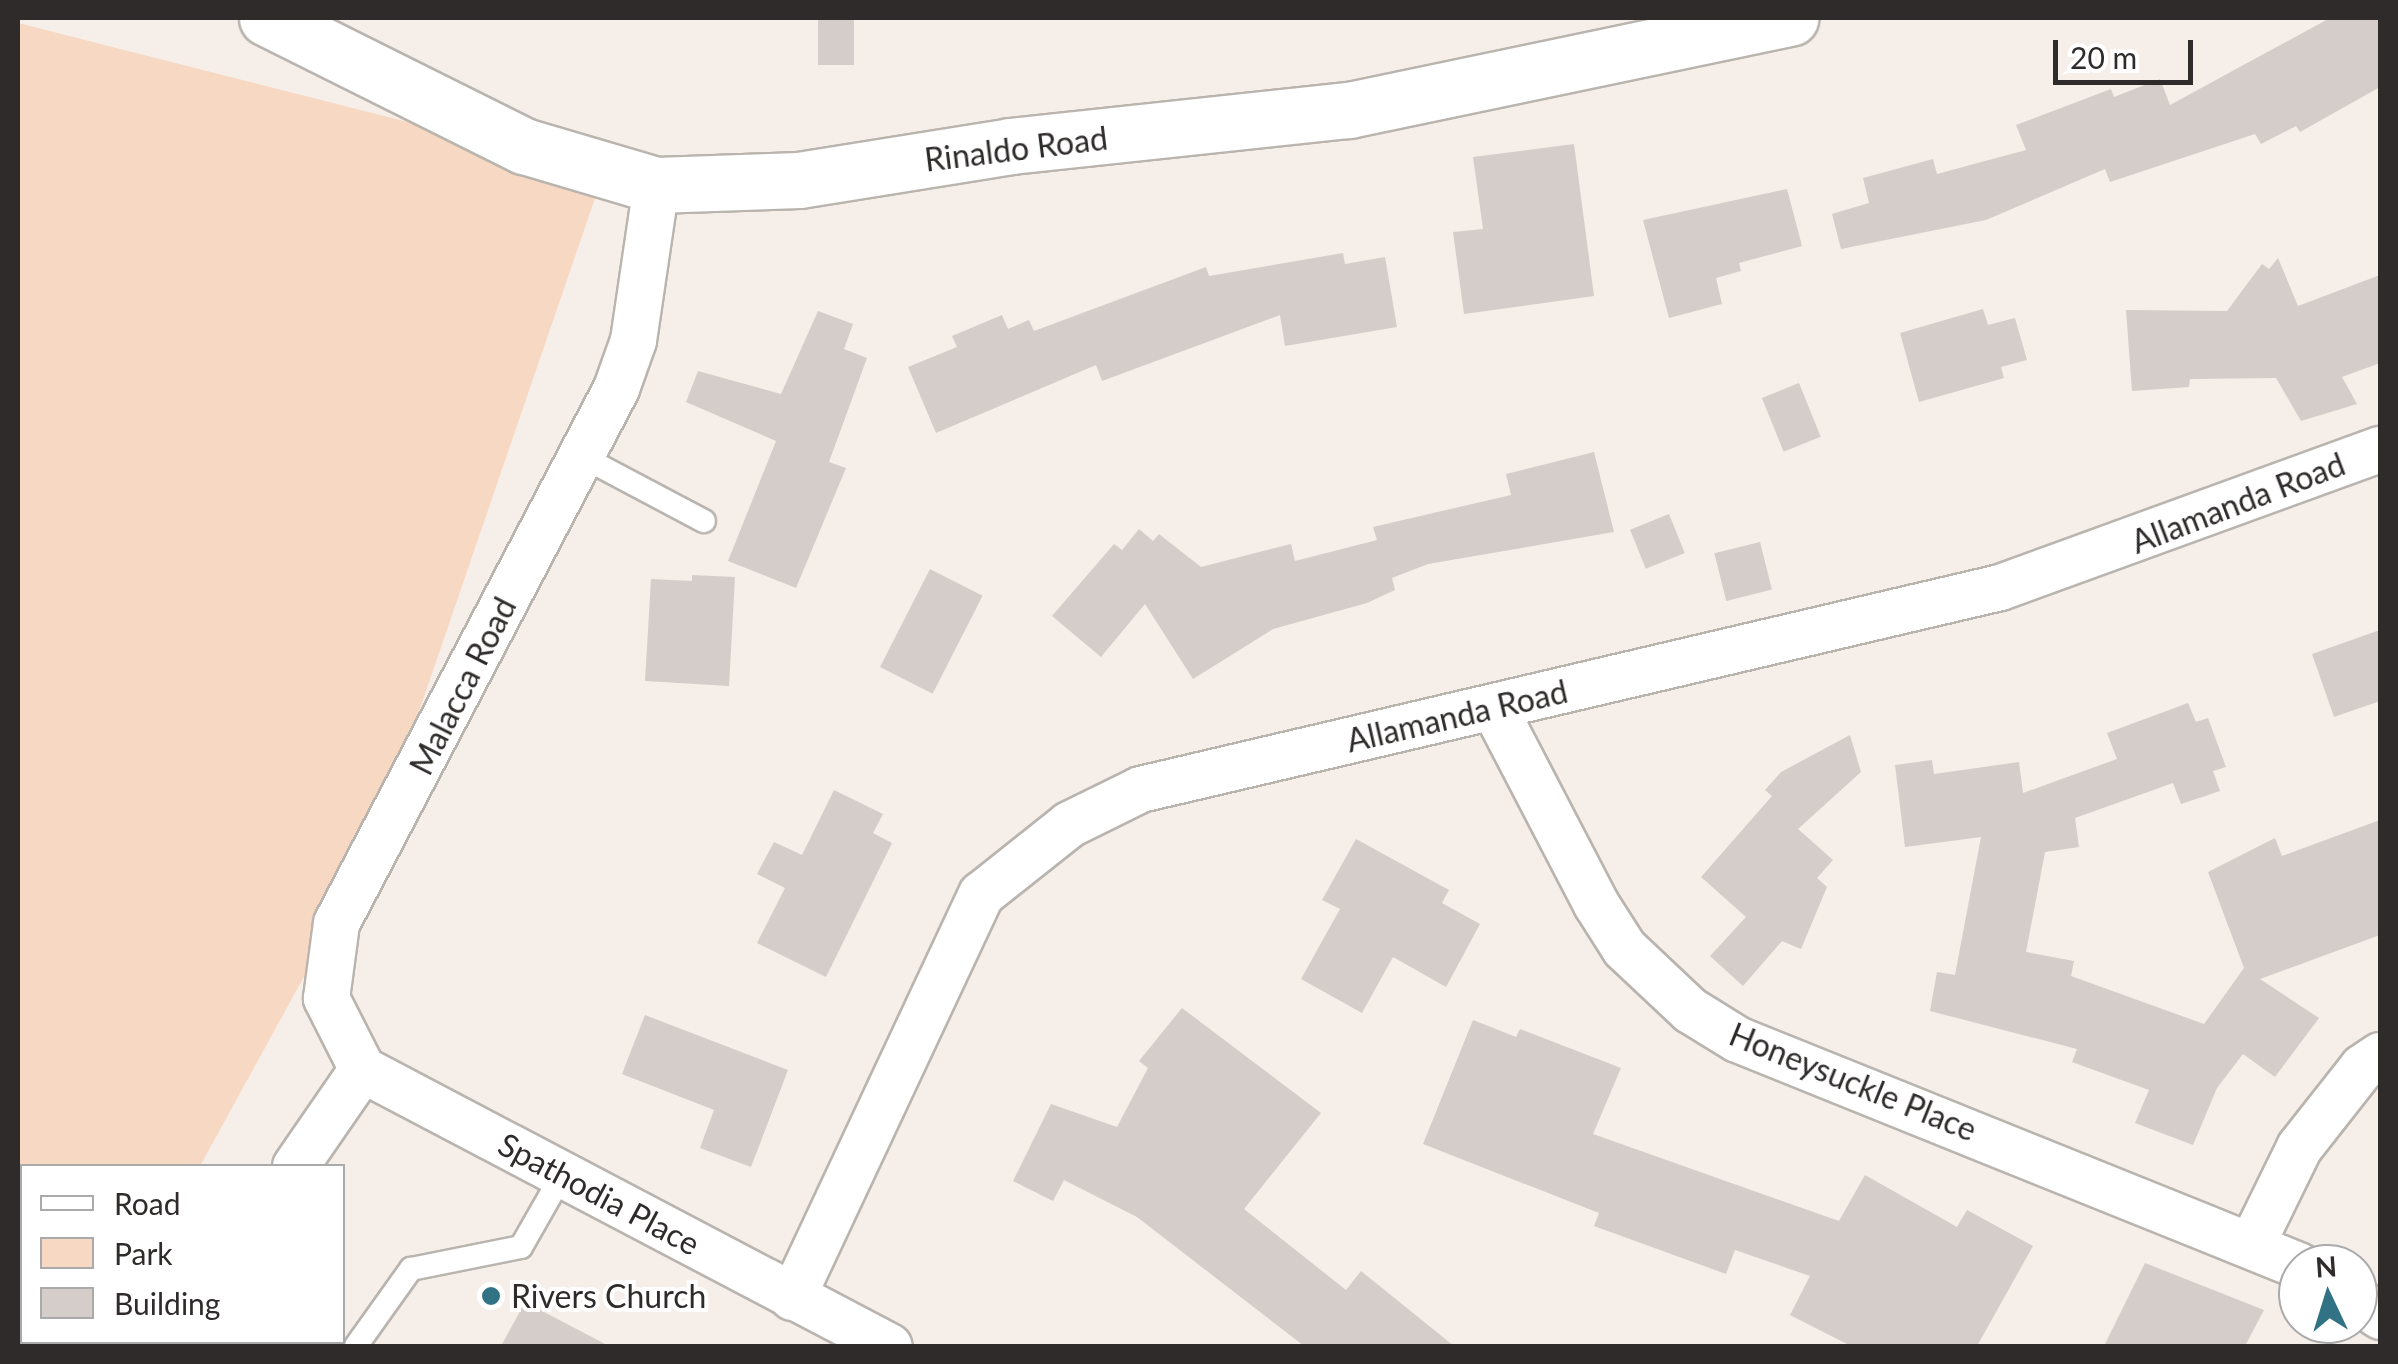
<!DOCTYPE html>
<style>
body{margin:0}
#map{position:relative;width:2398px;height:1364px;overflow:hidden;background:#f5eee9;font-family:Lato,sans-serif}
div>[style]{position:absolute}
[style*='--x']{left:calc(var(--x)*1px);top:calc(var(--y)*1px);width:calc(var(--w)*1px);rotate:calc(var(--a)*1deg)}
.green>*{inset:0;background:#f7d8c2}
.building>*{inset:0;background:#d4cdc9;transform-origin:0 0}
.roads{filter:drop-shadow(2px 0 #bab4af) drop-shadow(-2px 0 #bab4af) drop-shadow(0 2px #bab4af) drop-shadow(0 -2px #bab4af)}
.service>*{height:22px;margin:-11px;padding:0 11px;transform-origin:11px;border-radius:11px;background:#fff}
.minor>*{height:45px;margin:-22.5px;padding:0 22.5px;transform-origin:22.5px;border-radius:22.5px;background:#fff}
.tertiary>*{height:55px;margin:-27.5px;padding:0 27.5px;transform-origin:27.5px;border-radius:27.5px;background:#fff}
.dots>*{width:28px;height:28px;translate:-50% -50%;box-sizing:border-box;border:5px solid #fff;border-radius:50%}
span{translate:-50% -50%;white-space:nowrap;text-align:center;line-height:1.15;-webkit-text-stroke:8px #fff;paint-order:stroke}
.street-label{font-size:32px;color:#2e2b2a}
.poi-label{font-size:32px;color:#2e2b2a}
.left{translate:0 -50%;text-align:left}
.frame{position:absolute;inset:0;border:20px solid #2e2b2a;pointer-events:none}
.legend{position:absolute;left:20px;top:1164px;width:325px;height:180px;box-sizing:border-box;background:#fff;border:2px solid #abaaaa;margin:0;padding:12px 18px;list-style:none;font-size:30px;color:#2e2b2a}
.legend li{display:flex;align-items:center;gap:20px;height:50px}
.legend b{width:50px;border:2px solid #abaaaa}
.north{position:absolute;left:2278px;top:1244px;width:100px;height:100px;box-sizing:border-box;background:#fff;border:2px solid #abaaaa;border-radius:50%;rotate:356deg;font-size:28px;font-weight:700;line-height:40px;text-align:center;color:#2e2b2a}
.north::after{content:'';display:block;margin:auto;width:35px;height:45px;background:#317285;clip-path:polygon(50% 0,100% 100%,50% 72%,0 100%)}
.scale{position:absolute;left:2053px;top:40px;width:140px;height:45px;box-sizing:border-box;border:5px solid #2e2b2a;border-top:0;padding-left:12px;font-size:30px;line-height:35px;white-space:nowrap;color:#2e2b2a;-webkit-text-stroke:8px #fff;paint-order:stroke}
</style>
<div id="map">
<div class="green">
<i style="clip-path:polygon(18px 23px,604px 172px,368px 860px,200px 1166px,22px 1166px,22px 1342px,101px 1346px,18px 1346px)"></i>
</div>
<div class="building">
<i style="left:818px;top:18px;width:36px;height:47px"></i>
<i style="clip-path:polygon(2330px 18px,2380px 18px,2380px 87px,2300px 132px,2296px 126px,2261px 144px,2255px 134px,2110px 182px,2105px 169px,1986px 220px,1841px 249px,1832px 214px,1869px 203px,1863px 178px,1933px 159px,1937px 174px,2026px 150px,2016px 125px,2111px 89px,2114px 97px,2160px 79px,2170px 105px)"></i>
<i style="clip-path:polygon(1574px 144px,1594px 296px,1464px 314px,1453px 232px,1483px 229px,1473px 157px)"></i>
<i style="clip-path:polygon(1787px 189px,1802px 246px,1739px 263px,1741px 271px,1716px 278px,1722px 304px,1669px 318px,1643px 220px)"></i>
<i style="clip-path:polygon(1343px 253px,1345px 264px,1385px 257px,1397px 327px,1285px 346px,1280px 315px,1102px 381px,1096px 365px,936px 433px,908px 367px,957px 347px,952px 336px,1002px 315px,1008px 329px,1029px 320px,1034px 331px,1206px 267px,1209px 276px)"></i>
<i style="clip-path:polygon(2278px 258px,2298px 306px,2380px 275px,2380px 363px,2342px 377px,2357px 404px,2301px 421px,2276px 378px,2190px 379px,2189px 387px,2132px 391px,2126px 310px,2227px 311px,2262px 264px,2269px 269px)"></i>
<i style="clip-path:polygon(1983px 309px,1988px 325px,2015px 318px,2027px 360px,2001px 367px,2004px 378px,1919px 402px,1900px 333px)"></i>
<i style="clip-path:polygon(818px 311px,853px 324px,844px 349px,867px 358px,829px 462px,846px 468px,796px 588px,728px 561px,776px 441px,686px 402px,698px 371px,781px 394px)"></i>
<i style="left:1799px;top:383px;width:58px;height:40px;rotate:68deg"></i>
<i style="clip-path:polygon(1594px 452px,1614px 532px,1428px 564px,1392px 578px,1395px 590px,1367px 603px,1273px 629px,1193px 679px,1145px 604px,1101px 657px,1052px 616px,1114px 544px,1122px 550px,1139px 529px,1153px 541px,1159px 534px,1201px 567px,1291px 544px,1295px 561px,1377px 540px,1373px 527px,1511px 495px,1506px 474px)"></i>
<i style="left:1669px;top:514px;width:42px;height:42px;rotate:68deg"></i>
<i style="left:1760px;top:542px;width:49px;height:47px;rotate:76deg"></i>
<i style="left:930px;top:569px;width:59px;height:110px;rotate:27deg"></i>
<i style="clip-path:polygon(692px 575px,735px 577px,729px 686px,645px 681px,651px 579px,692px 581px)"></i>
<i style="clip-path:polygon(2380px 630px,2380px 701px,2334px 717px,2312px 654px)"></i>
<i style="clip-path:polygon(2188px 703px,2196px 722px,2208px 718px,2226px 767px,2213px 771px,2220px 791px,2181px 804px,2173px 783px,2075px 818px,2079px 847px,2045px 852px,2026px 952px,2074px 961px,2071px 976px,2204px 1024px,2244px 968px,2208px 872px,2275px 838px,2282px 856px,2380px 820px,2380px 935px,2260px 979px,2319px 1018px,2275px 1077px,2243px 1054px,2217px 1088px,2193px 1145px,2135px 1123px,2149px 1090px,2072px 1062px,2077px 1049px,1930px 1011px,1937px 972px,1955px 975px,1981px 837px,1905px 847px,1895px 765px,1932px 760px,1934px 774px,2019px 762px,2023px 793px,2117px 759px,2107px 733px)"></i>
<i style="clip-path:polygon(1850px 735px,1861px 772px,1798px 829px,1833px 860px,1817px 878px,1827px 887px,1801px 949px,1782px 941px,1743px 986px,1710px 956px,1746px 917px,1701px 877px,1772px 796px,1765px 790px,1781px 772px)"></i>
<i style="clip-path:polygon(834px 790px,883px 814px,873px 833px,892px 843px,826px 977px,757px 943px,785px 888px,757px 874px,774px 842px,802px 855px)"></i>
<i style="clip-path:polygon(1356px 839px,1449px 890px,1442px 903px,1480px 924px,1446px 987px,1393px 957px,1362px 1013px,1301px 979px,1340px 909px,1322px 900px)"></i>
<i style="clip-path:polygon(1182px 1008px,1321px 1113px,1244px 1209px,1346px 1290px,1361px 1271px,1454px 1346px,1304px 1346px,1137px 1217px,1064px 1180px,1053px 1201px,1013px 1181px,1051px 1104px,1117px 1127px,1148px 1068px,1139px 1061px)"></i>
<i style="clip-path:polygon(645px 1015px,788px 1070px,751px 1167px,700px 1148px,714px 1110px,622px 1074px)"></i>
<i style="clip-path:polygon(1473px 1020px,1516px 1037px,1520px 1029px,1621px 1068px,1593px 1134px,1839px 1221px,1865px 1175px,1957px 1227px,1967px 1210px,2033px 1246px,1977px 1346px,1851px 1346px,1790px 1315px,1810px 1276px,1735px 1250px,1726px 1274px,1594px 1226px,1599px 1213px,1423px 1144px)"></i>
<i style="clip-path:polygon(2145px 1263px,2264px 1310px,2245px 1346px,2104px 1346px)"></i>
<i style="clip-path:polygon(525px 1302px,609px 1346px,501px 1346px)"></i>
</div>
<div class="roads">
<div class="service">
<i style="--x:581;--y:456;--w:139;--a:27.9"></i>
<i style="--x:356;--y:1346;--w:95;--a:-54.5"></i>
<i style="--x:411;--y:1269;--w:112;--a:-11.3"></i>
<i style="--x:521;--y:1247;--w:83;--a:-60.3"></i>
</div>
<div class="minor">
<i style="--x:1494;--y:708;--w:221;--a:62.5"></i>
<i style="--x:1596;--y:904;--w:52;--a:57.5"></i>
<i style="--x:1624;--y:948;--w:91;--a:43.2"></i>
<i style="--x:1690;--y:1010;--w:55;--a:31.7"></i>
<i style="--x:1737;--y:1039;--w:605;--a:21.94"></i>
<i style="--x:362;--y:1069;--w:595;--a:27.73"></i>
<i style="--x:295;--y:1166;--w:118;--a:-55.4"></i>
<i style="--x:362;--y:1069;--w:80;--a:-116.9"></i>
<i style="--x:326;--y:998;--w:76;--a:-82.4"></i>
<i style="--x:336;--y:923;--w:604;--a:-62.37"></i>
<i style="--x:616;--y:388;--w:51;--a:-70.5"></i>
<i style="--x:633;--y:340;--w:157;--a:-81.6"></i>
<i style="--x:2252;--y:1243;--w:107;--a:-63.9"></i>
<i style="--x:2299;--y:1147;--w:102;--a:-51.8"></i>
<i style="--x:2362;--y:1067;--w:22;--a:-34"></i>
<i style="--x:792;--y:1297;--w:445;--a:-64.9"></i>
<i style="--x:981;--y:894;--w:112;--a:-38.5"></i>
<i style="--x:1069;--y:824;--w:79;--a:-26.2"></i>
<i style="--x:1140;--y:789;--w:883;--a:-13.22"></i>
<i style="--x:2000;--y:587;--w:404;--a:-20"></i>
<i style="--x:2358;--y:1301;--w:27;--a:34"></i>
<i style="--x:174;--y:1346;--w:5;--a:-53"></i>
</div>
<div class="tertiary">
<i style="--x:267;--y:18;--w:287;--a:26.5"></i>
<i style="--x:524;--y:146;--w:138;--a:16.5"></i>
<i style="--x:656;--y:185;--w:143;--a:-2"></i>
<i style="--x:799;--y:180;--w:215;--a:-9.1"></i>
<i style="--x:1011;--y:146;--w:340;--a:-6.1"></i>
<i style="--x:1349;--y:110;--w:451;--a:-11.8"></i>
</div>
</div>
<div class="dots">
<i style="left:491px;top:1296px;background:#317285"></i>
</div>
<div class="street-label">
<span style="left:1016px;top:149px;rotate:-7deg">Rinaldo Road</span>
<span style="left:2238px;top:503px;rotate:-21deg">Allamanda Road</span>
<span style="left:463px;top:686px;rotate:-63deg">Malacca Road</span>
<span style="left:1457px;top:716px;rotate:-13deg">Allamanda Road</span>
<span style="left:1853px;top:1082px;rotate:22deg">Honeysuckle Place</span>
<span style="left:599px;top:1194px;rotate:28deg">Spathodia Place</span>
</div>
<div class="poi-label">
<span class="left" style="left:511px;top:1296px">Rivers Church</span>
</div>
<div class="frame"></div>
<ul class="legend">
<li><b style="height:12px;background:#fff"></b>Road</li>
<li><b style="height:28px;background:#f7d8c2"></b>Park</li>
<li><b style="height:28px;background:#d4cdc9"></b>Building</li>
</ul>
<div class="north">N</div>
<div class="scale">20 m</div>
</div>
